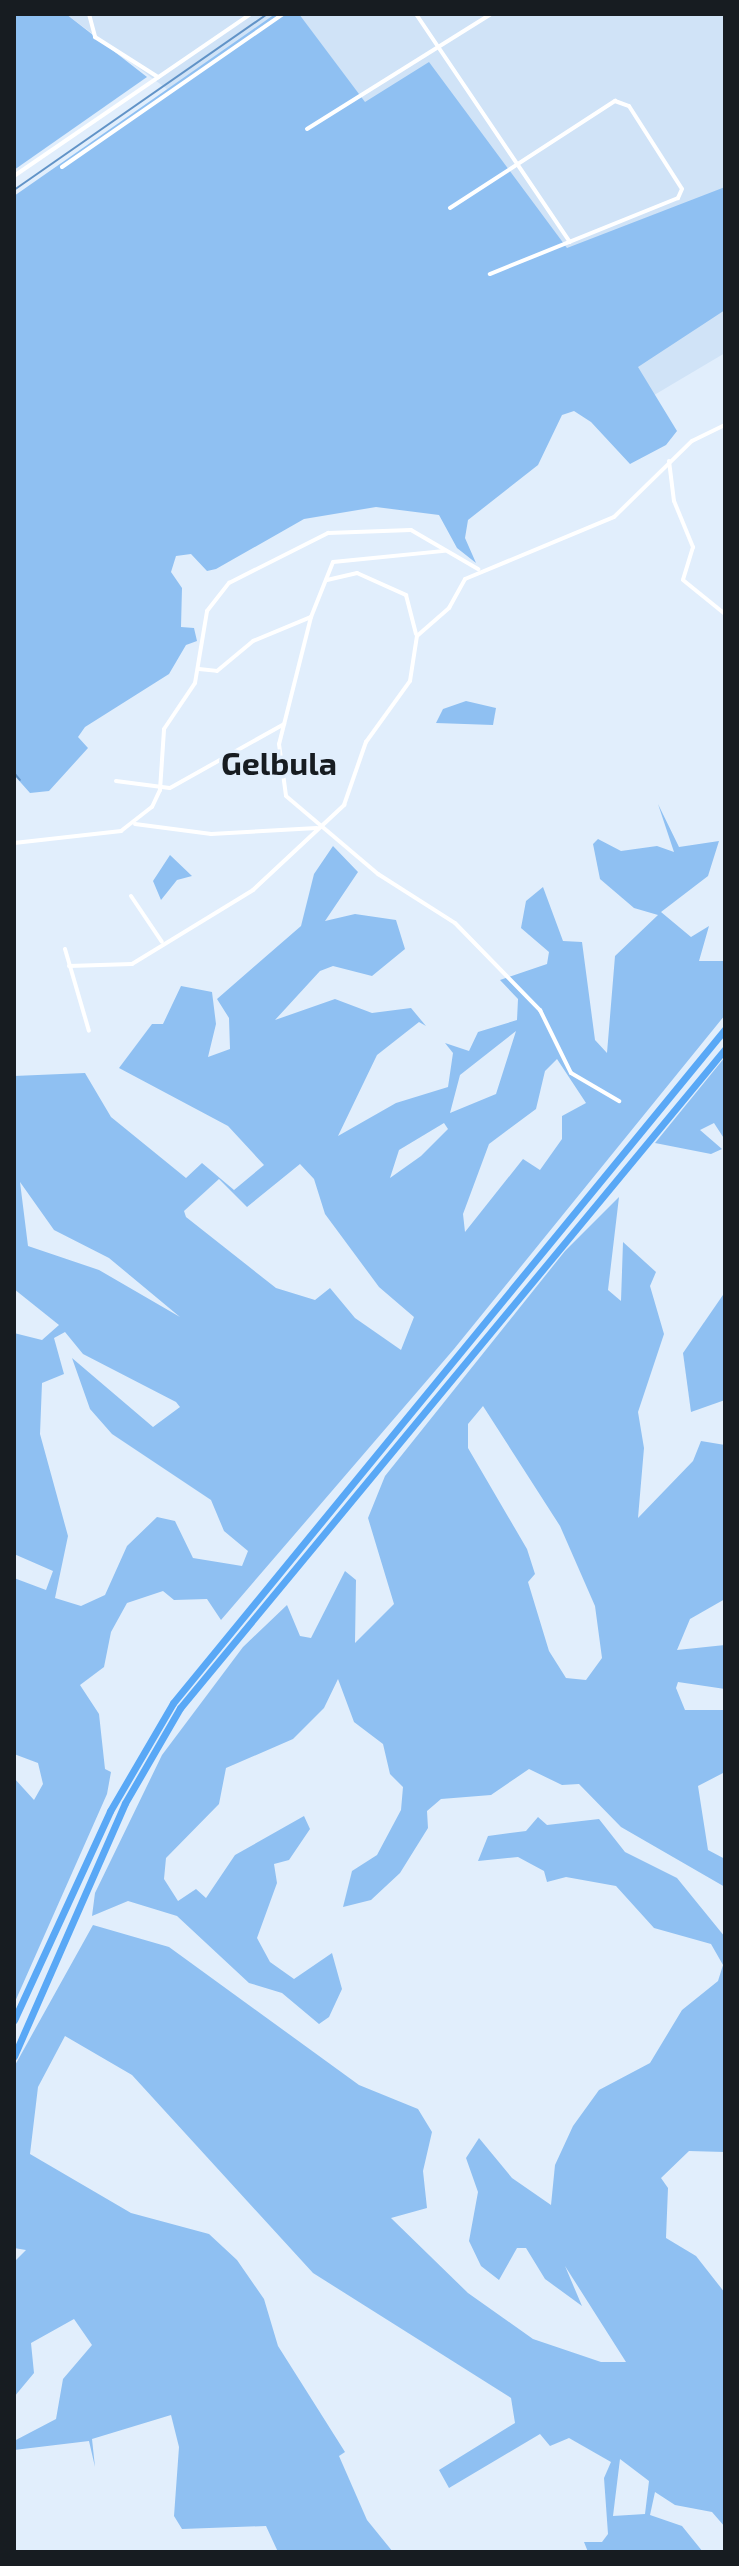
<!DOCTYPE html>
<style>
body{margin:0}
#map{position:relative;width:739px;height:2566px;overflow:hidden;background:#e1eefc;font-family:"Exo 2",sans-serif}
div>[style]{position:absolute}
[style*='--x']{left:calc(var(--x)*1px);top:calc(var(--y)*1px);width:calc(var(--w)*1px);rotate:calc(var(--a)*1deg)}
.built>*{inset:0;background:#d0e3f7}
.green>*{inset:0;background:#8fc0f2}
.stream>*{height:2px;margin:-1px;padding:0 1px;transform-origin:1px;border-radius:1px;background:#6193c7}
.street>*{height:4px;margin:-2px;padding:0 2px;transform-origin:2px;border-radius:2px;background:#fff}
.highway>*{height:7px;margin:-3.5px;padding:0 3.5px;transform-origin:3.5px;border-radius:3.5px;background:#59a8f6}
span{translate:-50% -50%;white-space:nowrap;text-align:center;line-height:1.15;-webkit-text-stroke:7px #e1eefc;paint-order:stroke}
.neighbourhood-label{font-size:32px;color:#171c21;font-weight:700}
.frame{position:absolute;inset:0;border:16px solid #171c21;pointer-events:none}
</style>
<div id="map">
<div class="built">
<i style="clip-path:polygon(66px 14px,725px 14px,725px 353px,612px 420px)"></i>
</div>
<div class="green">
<i style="clip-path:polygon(14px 14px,66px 14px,147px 77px,14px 170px)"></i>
<i style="clip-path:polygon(275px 14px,299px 14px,365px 102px,429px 62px,567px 248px,725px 187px,725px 310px,638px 367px,677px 431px,666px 445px,630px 464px,591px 422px,574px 411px,562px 415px,538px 465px,468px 520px,465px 538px,476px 563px,457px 548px,439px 515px,376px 507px,304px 519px,216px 569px,207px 571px,191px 554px,176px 556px,171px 572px,182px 588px,181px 627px,194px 628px,197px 641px,186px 645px,169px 674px,85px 727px,78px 737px,88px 748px,49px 791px,30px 793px,14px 775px,14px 196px)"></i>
<i style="clip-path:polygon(466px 701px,496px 708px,493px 725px,436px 723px,443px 709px)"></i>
<i style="clip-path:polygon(evenodd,658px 804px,679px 847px,719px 841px,708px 876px,661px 912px,691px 937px,709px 926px,699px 961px,725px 961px,725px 1015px,454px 1349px,221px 1620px,207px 1599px,174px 1600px,163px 1591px,127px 1603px,111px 1632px,104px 1667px,80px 1685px,99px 1714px,105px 1769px,111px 1772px,107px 1794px,14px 2004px,14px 1778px,34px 1800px,43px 1784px,38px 1763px,14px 1754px,14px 1578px,46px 1590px,53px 1571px,14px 1554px,14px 1333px,42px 1340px,59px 1325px,14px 1289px,14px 1076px,85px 1073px,111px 1117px,186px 1178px,202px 1163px,234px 1190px,264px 1165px,228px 1126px,119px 1068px,152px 1024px,163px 1024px,181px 986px,212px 992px,216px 1024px,208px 1057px,230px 1049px,229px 1018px,217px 999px,301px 926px,314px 874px,333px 846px,358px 872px,325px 921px,355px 914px,396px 920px,405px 949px,372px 976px,333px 966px,320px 971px,275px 1020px,335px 999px,372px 1013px,411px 1008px,426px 1026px,419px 1022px,377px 1055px,338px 1136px,396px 1103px,448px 1087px,453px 1053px,445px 1043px,469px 1051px,478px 1032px,517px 1020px,518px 999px,500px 980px,547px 964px,549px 952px,521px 928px,526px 901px,543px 887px,563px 941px,582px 942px,595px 1040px,607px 1053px,615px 956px,658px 915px,634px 908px,600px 879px,593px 844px,598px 839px,621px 851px,657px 846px,674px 852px,658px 804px,516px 1031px,496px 1094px,450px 1113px,460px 1075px,516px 1031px,658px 804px,557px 1059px,586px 1103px,562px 1116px,562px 1139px,540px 1170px,523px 1159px,465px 1232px,463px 1214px,489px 1144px,536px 1109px,545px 1071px,557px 1059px,658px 804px,444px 1123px,448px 1129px,421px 1156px,390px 1178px,399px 1150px,444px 1123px,658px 804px,300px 1164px,314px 1179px,325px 1214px,379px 1287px,414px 1317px,401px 1350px,355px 1318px,330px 1288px,315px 1300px,276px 1288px,186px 1217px,184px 1211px,219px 1179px,247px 1207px,300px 1164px,658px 804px,20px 1182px,54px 1230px,109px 1258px,180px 1317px,99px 1270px,28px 1246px,20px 1182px,658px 804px,65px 1332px,83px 1354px,176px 1402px,180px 1407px,153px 1427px,72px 1358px,90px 1409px,112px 1434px,211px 1500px,224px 1531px,248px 1551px,242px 1566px,193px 1558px,175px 1521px,157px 1517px,127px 1546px,105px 1595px,81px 1606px,55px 1598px,68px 1536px,40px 1434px,42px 1383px,64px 1374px,54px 1338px,65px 1332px)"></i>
<i style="clip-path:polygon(170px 855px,192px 876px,177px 880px,161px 900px,153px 881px)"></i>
<i style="clip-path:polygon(725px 1057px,725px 1140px,714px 1123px,700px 1130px,722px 1149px,711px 1154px,655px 1143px)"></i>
<i style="clip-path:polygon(evenodd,619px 1197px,608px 1290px,621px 1301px,623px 1242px,656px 1272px,650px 1286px,664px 1334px,638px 1412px,644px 1448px,638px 1518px,693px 1461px,701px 1441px,725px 1445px,725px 1599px,690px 1619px,677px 1650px,725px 1645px,725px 1689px,678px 1682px,676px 1688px,685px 1710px,725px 1710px,725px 1772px,698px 1786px,708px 1850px,725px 1859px,725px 1887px,621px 1827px,579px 1784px,562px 1785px,529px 1769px,491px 1795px,441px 1799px,427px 1811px,428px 1828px,400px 1873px,371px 1900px,343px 1907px,352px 1871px,377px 1855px,401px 1810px,403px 1787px,390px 1774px,383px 1744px,354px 1722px,338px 1679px,324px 1708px,293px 1739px,226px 1768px,219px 1804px,166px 1858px,164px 1879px,178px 1901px,196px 1889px,206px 1898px,235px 1855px,304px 1816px,310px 1829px,289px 1860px,274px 1864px,277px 1883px,257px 1938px,270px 1962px,294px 1979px,332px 1953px,342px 1989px,329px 2017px,319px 2024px,282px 1993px,249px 1983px,177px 1916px,128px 1901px,92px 1916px,95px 1893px,162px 1755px,243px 1647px,287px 1605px,300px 1636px,311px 1638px,345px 1571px,356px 1580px,355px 1643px,394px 1604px,368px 1518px,385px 1476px,565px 1251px,619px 1197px,483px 1406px,560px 1526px,595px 1606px,602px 1658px,586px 1680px,566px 1678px,549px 1651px,528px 1582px,535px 1574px,527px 1549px,468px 1448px,468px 1424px,483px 1406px)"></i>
<i style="clip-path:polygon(725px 1292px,725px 1400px,691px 1412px,683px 1353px)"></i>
<i style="clip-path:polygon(evenodd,538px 1817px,547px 1825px,599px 1819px,625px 1852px,677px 1878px,725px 1937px,725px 2152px,689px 2151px,661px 2178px,668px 2188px,666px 2238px,696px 2256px,725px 2293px,725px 2527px,712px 2512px,675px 2505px,655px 2492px,650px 2515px,682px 2526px,703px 2552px,588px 2552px,584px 2542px,602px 2542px,608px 2534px,604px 2478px,611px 2462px,569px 2438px,550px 2446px,540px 2434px,449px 2488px,439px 2470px,515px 2423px,511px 2398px,313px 2273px,132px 2075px,65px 2036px,38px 2087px,30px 2154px,131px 2213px,209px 2234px,237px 2260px,264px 2299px,278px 2346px,345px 2452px,339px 2456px,367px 2520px,393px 2552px,278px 2552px,266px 2526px,182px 2529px,174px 2516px,179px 2447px,171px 2415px,92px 2439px,95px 2467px,89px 2441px,14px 2450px,14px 2441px,56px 2419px,63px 2379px,92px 2345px,74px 2319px,31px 2343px,34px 2373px,14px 2397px,14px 2262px,26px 2250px,14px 2248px,14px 2067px,93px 1925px,169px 1947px,359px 2085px,418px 2109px,432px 2132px,423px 2171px,427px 2208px,391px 2218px,468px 2293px,533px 2339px,601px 2362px,626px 2362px,565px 2266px,582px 2306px,545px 2279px,526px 2248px,517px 2248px,499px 2280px,481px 2266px,469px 2241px,478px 2192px,466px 2158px,479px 2138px,512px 2178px,551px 2205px,555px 2165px,573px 2126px,599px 2090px,650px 2063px,682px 2010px,718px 1981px,723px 1965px,711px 1944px,654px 1928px,616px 1886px,566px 1877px,547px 1882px,544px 1871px,518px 1857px,478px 1861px,488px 1836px,526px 1831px,538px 1817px,620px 2459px,649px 2481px,645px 2514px,613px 2516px,620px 2459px)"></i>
</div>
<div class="stream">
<i style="--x:14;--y:190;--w:308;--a:-34.8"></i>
<i style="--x:14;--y:773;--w:9;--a:49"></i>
</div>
<div class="street">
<i style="--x:89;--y:14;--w:24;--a:75"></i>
<i style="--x:95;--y:37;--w:75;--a:32.4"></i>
<i style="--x:416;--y:14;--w:275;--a:56"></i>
<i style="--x:307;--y:129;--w:217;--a:-32"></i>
<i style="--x:62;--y:167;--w:269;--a:-34.7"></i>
<i style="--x:14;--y:176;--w:287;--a:-34.4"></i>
<i style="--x:450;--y:208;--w:197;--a:-33"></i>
<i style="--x:615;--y:101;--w:15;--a:20"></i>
<i style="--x:629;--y:106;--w:98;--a:57.4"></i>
<i style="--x:682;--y:189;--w:10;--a:114"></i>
<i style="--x:678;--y:198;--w:203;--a:158"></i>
<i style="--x:669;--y:461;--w:40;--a:82.9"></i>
<i style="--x:674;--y:501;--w:50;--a:67.6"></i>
<i style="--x:693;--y:547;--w:34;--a:107"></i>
<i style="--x:683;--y:580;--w:54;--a:39"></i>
<i style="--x:327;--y:580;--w:31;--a:-13"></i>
<i style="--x:357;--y:573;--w:54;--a:24.2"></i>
<i style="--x:406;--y:595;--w:40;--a:75.6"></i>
<i style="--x:311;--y:617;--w:131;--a:104.1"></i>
<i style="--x:279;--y:744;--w:52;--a:82.3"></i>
<i style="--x:286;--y:796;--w:121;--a:40.3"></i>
<i style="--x:378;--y:874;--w:91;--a:32.5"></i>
<i style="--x:455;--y:923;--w:122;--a:45.7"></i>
<i style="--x:540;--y:1010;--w:70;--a:63.8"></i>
<i style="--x:571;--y:1073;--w:56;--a:30.3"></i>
<i style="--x:199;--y:669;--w:18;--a:6"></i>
<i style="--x:217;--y:671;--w:47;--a:-39.8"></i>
<i style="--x:253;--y:641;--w:63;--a:-22.5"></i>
<i style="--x:311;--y:617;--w:59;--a:-68.2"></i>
<i style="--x:333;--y:562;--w:112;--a:-5.7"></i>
<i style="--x:116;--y:781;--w:54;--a:7.4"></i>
<i style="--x:170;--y:788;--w:131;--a:-29.3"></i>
<i style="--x:135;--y:824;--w:77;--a:7.5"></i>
<i style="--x:211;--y:834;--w:106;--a:-3.2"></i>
<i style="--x:14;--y:843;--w:108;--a:-6.4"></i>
<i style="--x:121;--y:831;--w:39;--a:-38"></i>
<i style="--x:152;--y:807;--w:19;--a:-65"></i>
<i style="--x:160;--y:790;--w:61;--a:-86.2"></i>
<i style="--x:164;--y:729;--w:55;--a:-56"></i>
<i style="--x:195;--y:683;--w:73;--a:-80.5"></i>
<i style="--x:207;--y:611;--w:36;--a:-52"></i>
<i style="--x:229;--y:583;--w:111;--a:-26.8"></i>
<i style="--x:328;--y:533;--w:83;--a:-2.1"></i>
<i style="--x:411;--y:530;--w:78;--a:30.2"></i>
<i style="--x:131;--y:896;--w:55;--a:56"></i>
<i style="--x:65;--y:949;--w:85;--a:73.7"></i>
<i style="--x:69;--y:966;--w:63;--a:-1.8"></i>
<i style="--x:132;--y:964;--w:142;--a:-31.4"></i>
<i style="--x:253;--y:890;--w:125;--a:-43"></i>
<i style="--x:344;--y:805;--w:67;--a:-70.8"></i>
<i style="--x:366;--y:742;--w:75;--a:-54.2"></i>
<i style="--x:410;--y:681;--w:46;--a:-81.2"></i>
<i style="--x:417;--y:636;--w:43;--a:-41.2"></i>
<i style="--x:449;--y:608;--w:33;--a:-61"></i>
<i style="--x:465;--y:579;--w:161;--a:-22.6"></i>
<i style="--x:614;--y:517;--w:109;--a:-44.3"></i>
<i style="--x:692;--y:441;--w:37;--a:-26"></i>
</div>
<div class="highway">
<i style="--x:14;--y:2020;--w:230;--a:-65.3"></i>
<i style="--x:110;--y:1811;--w:125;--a:-59.7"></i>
<i style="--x:173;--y:1703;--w:871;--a:-50.68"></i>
<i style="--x:14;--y:2056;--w:276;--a:-66.3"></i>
<i style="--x:125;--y:1803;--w:110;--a:-59.9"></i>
<i style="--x:180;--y:1708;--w:855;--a:-50.41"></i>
</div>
<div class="neighbourhood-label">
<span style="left:279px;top:762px">Gelbula</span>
</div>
<div class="frame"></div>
</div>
